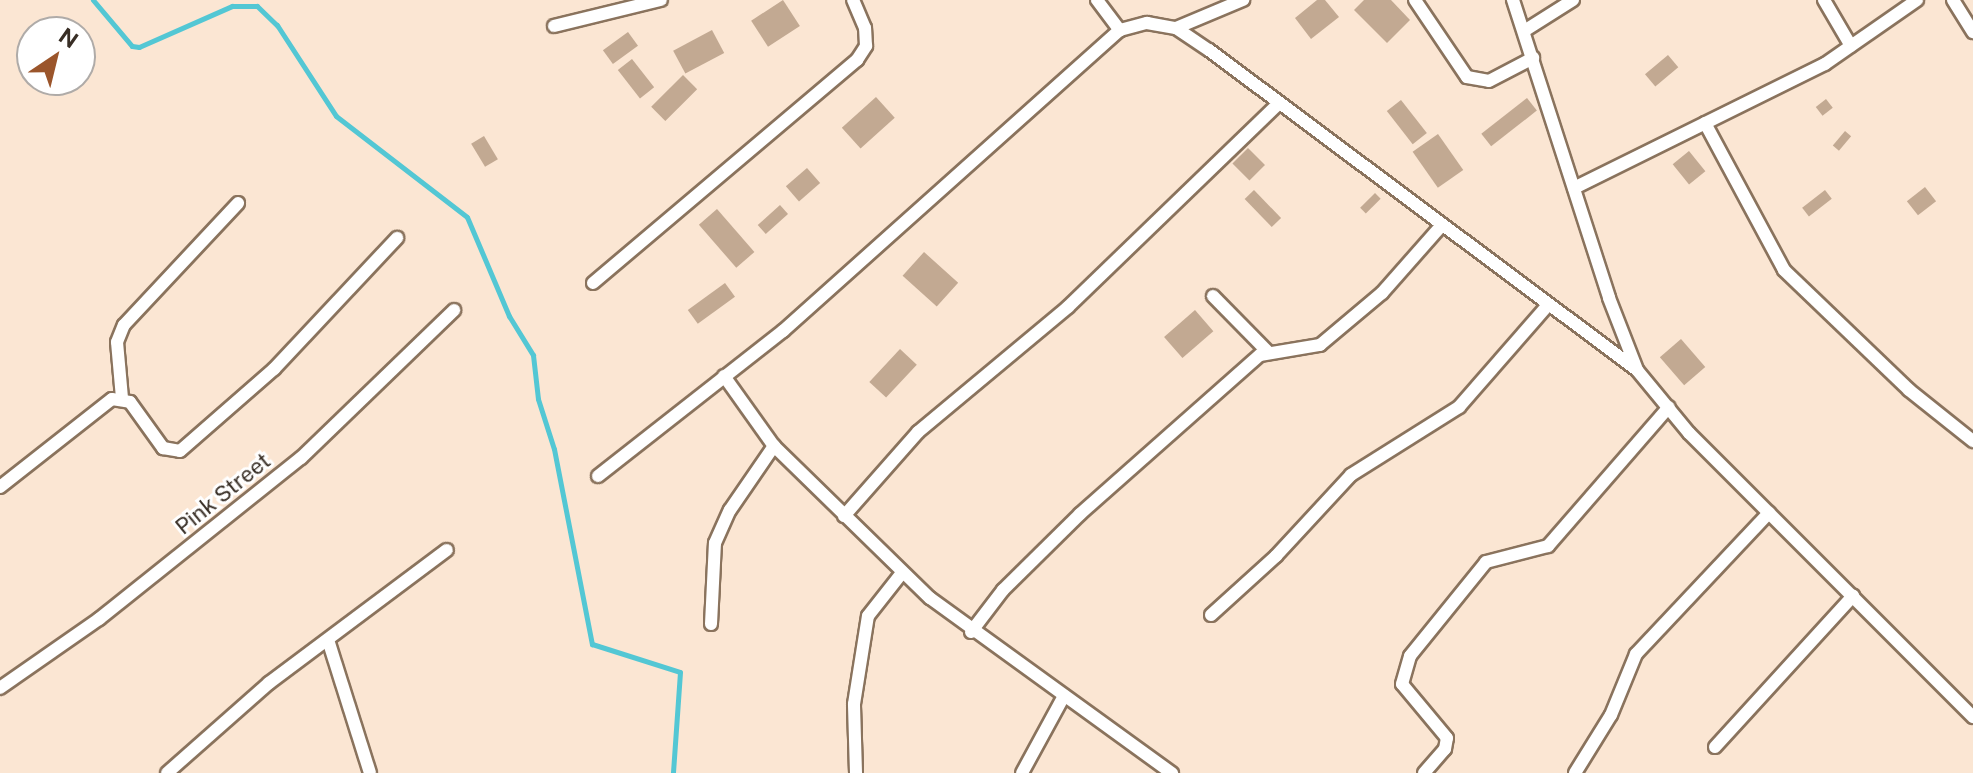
<!DOCTYPE html>
<style>
body{margin:0}
#map{position:relative;width:1973px;height:773px;overflow:hidden;background:#fbe6d3;font-family:"Public Sans",sans-serif}
div>[style]{position:absolute}
[style*='--x']{left:calc(var(--x)*1px);top:calc(var(--y)*1px);width:calc(var(--w)*1px);rotate:calc(var(--a)*1deg)}
.stream>*{height:5px;margin:-2.5px;padding:0 2.5px;transform-origin:2.5px;border-radius:2.5px;background:#53c7d4}
.building>*{inset:0;background:#c2a992;transform-origin:0 0}
.roads{filter:drop-shadow(2px 0 #8a735d) drop-shadow(-2px 0 #8a735d) drop-shadow(0 2px #8a735d) drop-shadow(0 -2px #8a735d)}
.minor>*{height:12px;margin:-6px;padding:0 6px;transform-origin:6px;border-radius:6px;background:#fff}
span{translate:-50% -50%;white-space:nowrap;text-align:center;line-height:1.15;-webkit-text-stroke:6px #fff;paint-order:stroke}
.street-label{font-size:22px;color:#382e25}
.north{position:absolute;left:16px;top:16px;width:80px;height:80px;box-sizing:border-box;background:#fff;border:2px solid #afaba8;border-radius:50%;rotate:35deg;font-size:22px;font-weight:700;line-height:32px;text-align:center;color:#382e25}
.north::after{content:'';display:block;margin:auto;width:28px;height:36px;background:#9b552b;clip-path:polygon(50% 0,100% 100%,50% 72%,0 100%)}
</style>
<div id="map">
<div class="stream">
<i style="--x:93;--y:0;--w:60;--a:49.7"></i>
<i style="--x:132;--y:46;--w:7;--a:8"></i>
<i style="--x:139;--y:47;--w:102;--a:-23.8"></i>
<i style="--x:232;--y:6;--w:25;--a:0"></i>
<i style="--x:257;--y:6;--w:28;--a:44"></i>
<i style="--x:277;--y:25;--w:108;--a:57"></i>
<i style="--x:336;--y:116;--w:165;--a:37.6"></i>
<i style="--x:467;--y:217;--w:108;--a:67"></i>
<i style="--x:509;--y:316;--w:46;--a:58.4"></i>
<i style="--x:533;--y:355;--w:44;--a:83.5"></i>
<i style="--x:538;--y:399;--w:52;--a:72.3"></i>
<i style="--x:554;--y:449;--w:199;--a:79"></i>
<i style="--x:592;--y:644;--w:92;--a:17.7"></i>
<i style="--x:680;--y:672;--w:101;--a:94"></i>
</div>
<div class="building">
<i style="left:783px;top:0;width:31px;height:38px;rotate:57deg"></i>
<i style="clip-path:polygon(1317px 0,1325px 0,1339px 17px,1311px 39px,1295px 18px)"></i>
<i style="clip-path:polygon(1364px 0,1391px 0,1410px 20px,1387px 43px,1354px 10px)"></i>
<i style="left:712px;top:30px;width:26px;height:44px;rotate:62deg"></i>
<i style="left:628px;top:32px;width:17px;height:31px;rotate:54deg"></i>
<i style="left:1668px;top:55px;width:16px;height:30px;rotate:50deg"></i>
<i style="left:632px;top:59px;width:36px;height:18px;rotate:52deg"></i>
<i style="left:683px;top:75px;width:20px;height:45px;rotate:45deg"></i>
<i style="left:876px;top:97px;width:28px;height:46px;rotate:48deg"></i>
<i style="left:1527px;top:98px;width:16px;height:58px;rotate:52deg"></i>
<i style="left:1826px;top:99px;width:11px;height:13px;rotate:52deg"></i>
<i style="left:1401px;top:100px;width:42px;height:18px;rotate:52deg"></i>
<i style="left:1845px;top:131px;width:8px;height:19px;rotate:40deg"></i>
<i style="left:1438px;top:134px;width:44px;height:31px;rotate:55deg"></i>
<i style="left:484px;top:136px;width:27px;height:15px;rotate:59deg"></i>
<i style="left:1248px;top:148px;width:24px;height:22px;rotate:45deg"></i>
<i style="left:1689px;top:151px;width:26px;height:21px;rotate:51deg"></i>
<i style="left:807px;top:168px;width:20px;height:28px;rotate:49deg"></i>
<i style="left:1925px;top:187px;width:18px;height:23px;rotate:52deg"></i>
<i style="left:1254px;top:190px;width:39px;height:13px;rotate:46deg"></i>
<i style="left:1825px;top:190px;width:11px;height:29px;rotate:52deg"></i>
<i style="left:1375px;top:193px;width:8px;height:21px;rotate:45deg"></i>
<i style="left:780px;top:205px;width:12px;height:30px;rotate:48deg"></i>
<i style="left:717px;top:209px;width:57px;height:24px;rotate:49deg"></i>
<i style="left:924px;top:252px;width:46px;height:32px;rotate:42deg"></i>
<i style="left:725px;top:283px;width:17px;height:46px;rotate:54deg"></i>
<i style="left:1195px;top:310px;width:28px;height:41px;rotate:49deg"></i>
<i style="left:1681px;top:339px;width:37px;height:28px;rotate:49deg"></i>
<i style="left:900px;top:349px;width:23px;height:45px;rotate:43deg"></i>
</div>
<div class="roads">
<div class="minor">
<i style="--x:1097;--y:0;--w:38;--a:53"></i>
<i style="--x:1415;--y:0;--w:93;--a:56"></i>
<i style="--x:1467;--y:77;--w:22;--a:10"></i>
<i style="--x:1489;--y:81;--w:50;--a:-27.6"></i>
<i style="--x:1513;--y:0;--w:313;--a:72.1"></i>
<i style="--x:1609;--y:298;--w:77;--a:68.7"></i>
<i style="--x:1637;--y:370;--w:82;--a:50.5"></i>
<i style="--x:1689;--y:433;--w:402;--a:45"></i>
<i style="--x:1824;--y:0;--w:53;--a:59.6"></i>
<i style="--x:1953;--y:0;--w:38;--a:58"></i>
<i style="--x:554;--y:26;--w:110;--a:-13.7"></i>
<i style="--x:1176;--y:28;--w:73;--a:-22.7"></i>
<i style="--x:1524;--y:31;--w:58;--a:-32.3"></i>
<i style="--x:1705;--y:123;--w:167;--a:61.7"></i>
<i style="--x:1784;--y:270;--w:173;--a:43.8"></i>
<i style="--x:1909;--y:390;--w:82;--a:38.6"></i>
<i style="--x:1574;--y:188;--w:280;--a:-26.3"></i>
<i style="--x:1825;--y:64;--w:112;--a:-34.8"></i>
<i style="--x:593;--y:283;--w:346;--a:-40.2"></i>
<i style="--x:857;--y:60;--w:17;--a:-57"></i>
<i style="--x:866;--y:46;--w:18;--a:-93"></i>
<i style="--x:865;--y:28;--w:30;--a:-113"></i>
<i style="--x:1213;--y:296;--w:77;--a:45.5"></i>
<i style="--x:724;--y:376;--w:86;--a:54.5"></i>
<i style="--x:774;--y:446;--w:218;--a:44.3"></i>
<i style="--x:930;--y:598;--w:299;--a:35.9"></i>
<i style="--x:122;--y:398;--w:56;--a:-95.1"></i>
<i style="--x:117;--y:342;--w:18;--a:-68"></i>
<i style="--x:124;--y:325;--w:167;--a:-46.9"></i>
<i style="--x:598;--y:476;--w:235;--a:-38.1"></i>
<i style="--x:783;--y:331;--w:452;--a:-41.8"></i>
<i style="--x:1120;--y:30;--w:28;--a:-15"></i>
<i style="--x:1147;--y:23;--w:29;--a:10"></i>
<i style="--x:1176;--y:28;--w:40;--a:34"></i>
<i style="--x:1209;--y:50;--w:534;--a:36.78"></i>
<i style="--x:0;--y:487;--w:142;--a:-38.2"></i>
<i style="--x:112;--y:399;--w:18;--a:9"></i>
<i style="--x:130;--y:402;--w:57;--a:54.3"></i>
<i style="--x:163;--y:448;--w:17;--a:10"></i>
<i style="--x:180;--y:451;--w:125;--a:-41.1"></i>
<i style="--x:274;--y:369;--w:180;--a:-46.8"></i>
<i style="--x:844;--y:516;--w:112;--a:-48.6"></i>
<i style="--x:918;--y:432;--w:195;--a:-39.8"></i>
<i style="--x:1068;--y:307;--w:291;--a:-44"></i>
<i style="--x:1211;--y:615;--w:88;--a:-42.2"></i>
<i style="--x:1276;--y:556;--w:110;--a:-47.2"></i>
<i style="--x:1351;--y:475;--w:128;--a:-32.2"></i>
<i style="--x:1459;--y:407;--w:135;--a:-48.9"></i>
<i style="--x:711;--y:624;--w:81;--a:-87.2"></i>
<i style="--x:715;--y:543;--w:36;--a:-66"></i>
<i style="--x:730;--y:510;--w:78;--a:-55.5"></i>
<i style="--x:971;--y:632;--w:53;--a:-52.7"></i>
<i style="--x:1003;--y:590;--w:108;--a:-44.6"></i>
<i style="--x:1080;--y:514;--w:240;--a:-41.5"></i>
<i style="--x:1260;--y:355;--w:61;--a:-9.5"></i>
<i style="--x:1320;--y:345;--w:81;--a:-40"></i>
<i style="--x:1382;--y:293;--w:91;--a:-48.6"></i>
<i style="--x:329;--y:643;--w:136;--a:72.5"></i>
<i style="--x:0;--y:688;--w:121;--a:-34.9"></i>
<i style="--x:99;--y:619;--w:258;--a:-38.6"></i>
<i style="--x:301;--y:458;--w:213;--a:-44"></i>
<i style="--x:1715;--y:747;--w:205;--a:-47.6"></i>
<i style="--x:167;--y:773;--w:136;--a:-41.4"></i>
<i style="--x:269;--y:683;--w:222;--a:-36.8"></i>
<i style="--x:856;--y:773;--w:69;--a:-91.7"></i>
<i style="--x:854;--y:704;--w:89;--a:-81"></i>
<i style="--x:868;--y:616;--w:55;--a:-51.7"></i>
<i style="--x:1022;--y:773;--w:88;--a:-61.4"></i>
<i style="--x:1424;--y:773;--w:32;--a:-49"></i>
<i style="--x:1445;--y:749;--w:11;--a:-80"></i>
<i style="--x:1447;--y:738;--w:70;--a:-129.8"></i>
<i style="--x:1402;--y:684;--w:29;--a:-74"></i>
<i style="--x:1410;--y:656;--w:121;--a:-51"></i>
<i style="--x:1486;--y:562;--w:64;--a:-14.5"></i>
<i style="--x:1548;--y:546;--w:184;--a:-49"></i>
<i style="--x:1575;--y:773;--w:68;--a:-58.2"></i>
<i style="--x:1611;--y:715;--w:66;--a:-67.7"></i>
<i style="--x:1636;--y:654;--w:194;--a:-46.7"></i>
</div>
</div>
<div class="street-label">
<span style="left:223px;top:494px;rotate:-39deg">Pink Street</span>
</div>
<div class="north">N</div>
</div>
